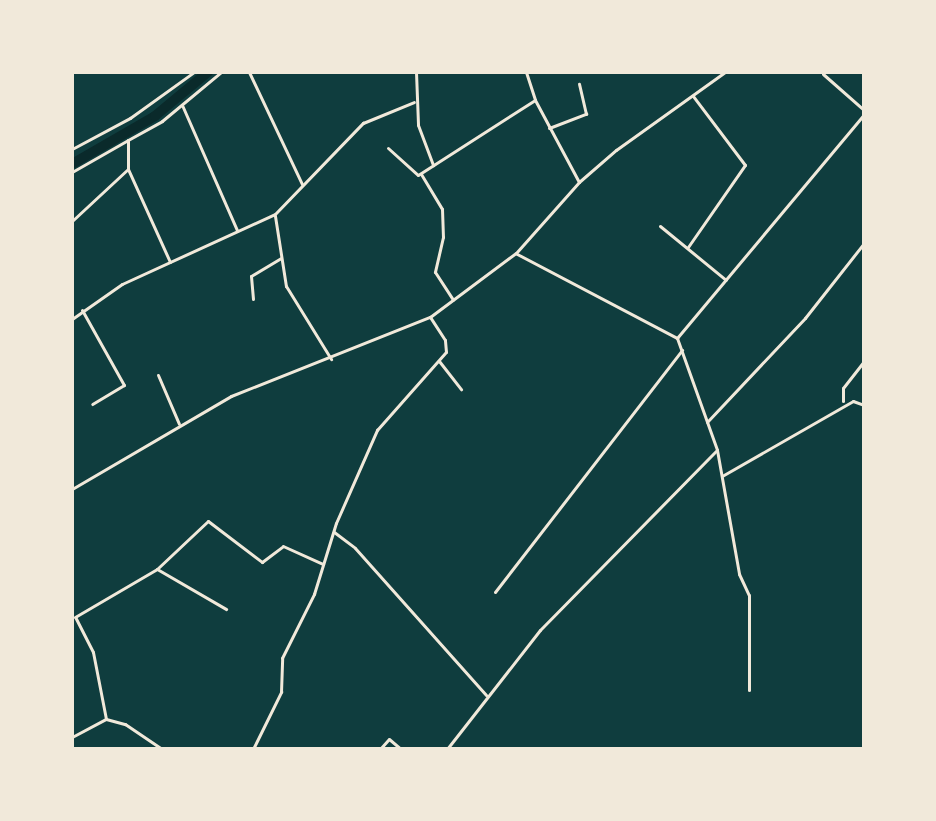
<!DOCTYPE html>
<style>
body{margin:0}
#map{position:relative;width:936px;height:821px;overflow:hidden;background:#0f3d3e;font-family:Roboto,sans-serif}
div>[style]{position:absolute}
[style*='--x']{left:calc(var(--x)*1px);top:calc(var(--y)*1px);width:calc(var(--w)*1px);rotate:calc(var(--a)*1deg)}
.river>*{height:10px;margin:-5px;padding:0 5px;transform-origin:5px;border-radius:5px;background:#0a2a2b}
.minor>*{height:3px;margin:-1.5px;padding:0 1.5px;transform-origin:1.5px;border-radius:1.5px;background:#f1e9da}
span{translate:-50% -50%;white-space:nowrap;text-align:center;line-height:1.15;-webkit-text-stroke:6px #f1e9da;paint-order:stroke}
.frame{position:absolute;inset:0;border:74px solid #f1e9da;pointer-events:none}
</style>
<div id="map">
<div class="river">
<i style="--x:72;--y:164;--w:96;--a:-30"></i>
<i style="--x:155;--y:116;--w:69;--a:-39.7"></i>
</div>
<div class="minor">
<i style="--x:249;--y:72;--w:124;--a:64.7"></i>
<i style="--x:416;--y:72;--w:53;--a:87.8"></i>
<i style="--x:418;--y:125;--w:43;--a:69.4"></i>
<i style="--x:526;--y:72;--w:29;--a:72"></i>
<i style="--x:535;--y:100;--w:93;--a:61.8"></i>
<i style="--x:823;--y:74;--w:55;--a:41.3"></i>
<i style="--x:182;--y:105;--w:137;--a:66.3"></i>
<i style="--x:549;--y:128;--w:40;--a:-21"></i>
<i style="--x:586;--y:114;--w:31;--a:-103"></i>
<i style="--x:388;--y:148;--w:40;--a:42"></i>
<i style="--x:418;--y:175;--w:139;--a:-32.7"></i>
<i style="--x:72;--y:149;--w:66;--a:-28.1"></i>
<i style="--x:130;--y:118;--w:79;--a:-35.7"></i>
<i style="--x:72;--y:172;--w:64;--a:-29.7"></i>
<i style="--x:421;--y:174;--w:41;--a:59"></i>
<i style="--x:442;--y:209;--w:28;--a:88"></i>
<i style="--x:443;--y:237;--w:36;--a:103"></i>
<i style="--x:435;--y:272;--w:33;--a:57"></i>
<i style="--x:275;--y:216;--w:71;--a:81.1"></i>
<i style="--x:286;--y:286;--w:86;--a:58.3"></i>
<i style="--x:72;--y:221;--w:76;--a:-42.9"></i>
<i style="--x:660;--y:226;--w:85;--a:39.3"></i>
<i style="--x:688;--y:247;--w:100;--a:-55.2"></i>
<i style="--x:745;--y:165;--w:86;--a:-127"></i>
<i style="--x:517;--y:254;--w:181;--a:27.7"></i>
<i style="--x:677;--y:338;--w:119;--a:70.3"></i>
<i style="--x:717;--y:450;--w:126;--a:79.9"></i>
<i style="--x:739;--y:574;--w:23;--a:65"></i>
<i style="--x:749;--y:595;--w:95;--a:90"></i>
<i style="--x:170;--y:262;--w:102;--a:-114.3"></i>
<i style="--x:128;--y:169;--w:29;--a:-90"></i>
<i style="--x:128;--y:140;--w:39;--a:-29"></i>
<i style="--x:162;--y:121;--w:77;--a:-39.7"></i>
<i style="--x:253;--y:299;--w:23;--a:-95"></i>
<i style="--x:251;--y:276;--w:35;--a:-31"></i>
<i style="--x:82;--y:310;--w:86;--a:60.8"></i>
<i style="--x:124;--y:385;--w:37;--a:149"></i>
<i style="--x:72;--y:319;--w:61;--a:-35"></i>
<i style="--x:122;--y:284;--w:168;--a:-24.6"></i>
<i style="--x:275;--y:214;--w:127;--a:-46"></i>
<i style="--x:363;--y:123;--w:55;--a:-22.4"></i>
<i style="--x:677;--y:338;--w:292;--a:-50.1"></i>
<i style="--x:439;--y:361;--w:36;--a:52"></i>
<i style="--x:158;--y:375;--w:53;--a:66.8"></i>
<i style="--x:843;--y:401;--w:13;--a:-90"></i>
<i style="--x:843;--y:388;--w:34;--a:-52"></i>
<i style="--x:707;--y:422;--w:143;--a:-46.7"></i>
<i style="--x:805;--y:318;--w:95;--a:-51.8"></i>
<i style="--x:722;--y:476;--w:151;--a:-29.8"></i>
<i style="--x:853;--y:401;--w:12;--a:20"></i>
<i style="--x:72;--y:489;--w:184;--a:-30.3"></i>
<i style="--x:231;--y:396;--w:214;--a:-21.7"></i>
<i style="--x:430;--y:317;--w:107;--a:-36.7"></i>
<i style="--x:516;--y:253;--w:95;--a:-48.4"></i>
<i style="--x:579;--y:182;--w:49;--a:-40.9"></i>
<i style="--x:616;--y:150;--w:134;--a:-35.6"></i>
<i style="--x:334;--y:532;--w:26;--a:37"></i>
<i style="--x:355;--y:548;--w:197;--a:48.3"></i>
<i style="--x:157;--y:569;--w:80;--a:30.1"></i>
<i style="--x:495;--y:592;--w:306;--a:-52.3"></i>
<i style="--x:72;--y:613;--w:6;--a:90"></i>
<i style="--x:106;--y:719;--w:68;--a:-101"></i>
<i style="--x:93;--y:652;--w:39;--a:-117"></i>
<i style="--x:75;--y:617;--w:95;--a:-30.3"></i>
<i style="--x:157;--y:569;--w:70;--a:-43.3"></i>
<i style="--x:208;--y:521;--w:68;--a:37.2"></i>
<i style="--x:262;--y:562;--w:26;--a:-37"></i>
<i style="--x:283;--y:546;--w:44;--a:24.2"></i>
<i style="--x:72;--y:737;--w:38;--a:-28"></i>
<i style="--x:106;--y:719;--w:20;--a:15"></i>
<i style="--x:125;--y:724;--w:45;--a:34"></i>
<i style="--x:253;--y:749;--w:64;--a:-63.8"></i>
<i style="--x:281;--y:692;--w:34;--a:-88"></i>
<i style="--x:282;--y:658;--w:72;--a:-63.4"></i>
<i style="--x:314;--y:594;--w:74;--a:-72.8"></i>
<i style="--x:336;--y:523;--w:102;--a:-66.2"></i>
<i style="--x:377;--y:430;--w:104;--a:-48.5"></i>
<i style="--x:446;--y:352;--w:12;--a:-95"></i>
<i style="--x:445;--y:340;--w:27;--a:-123"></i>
<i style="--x:380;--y:749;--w:13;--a:-48"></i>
<i style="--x:389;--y:739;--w:16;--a:40"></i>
<i style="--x:447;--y:749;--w:151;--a:-52"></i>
<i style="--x:540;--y:630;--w:252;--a:-45.5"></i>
</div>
<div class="frame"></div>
</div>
